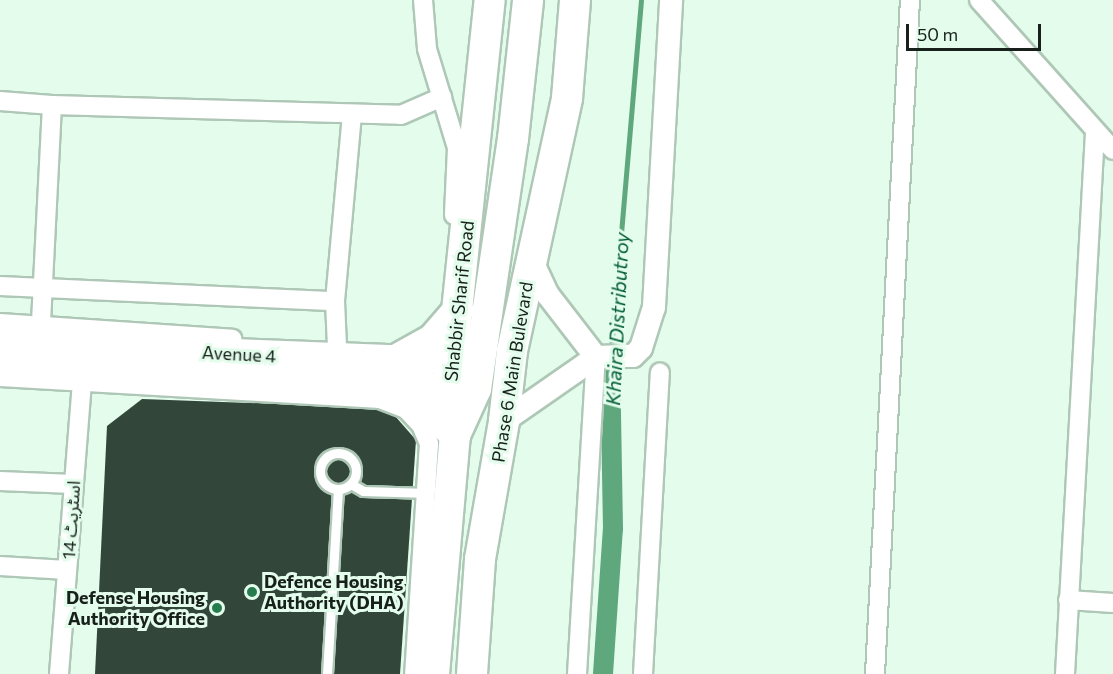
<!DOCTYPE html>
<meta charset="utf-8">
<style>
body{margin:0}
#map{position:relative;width:1113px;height:674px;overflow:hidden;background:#e3fceb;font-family:Commissioner,"Noto Sans Arabic",sans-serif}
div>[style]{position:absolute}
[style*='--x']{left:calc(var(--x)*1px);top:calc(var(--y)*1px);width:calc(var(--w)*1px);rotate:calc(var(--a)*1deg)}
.stream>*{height:5px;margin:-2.5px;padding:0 2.5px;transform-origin:2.5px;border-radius:2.5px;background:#5fa77c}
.canal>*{height:20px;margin:-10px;padding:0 10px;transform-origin:10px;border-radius:10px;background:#5fa77c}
.building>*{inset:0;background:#32473a}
.roads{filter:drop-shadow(2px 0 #aec7b6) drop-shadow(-2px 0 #aec7b6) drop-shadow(0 2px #aec7b6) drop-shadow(0 -2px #aec7b6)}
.service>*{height:9px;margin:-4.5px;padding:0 4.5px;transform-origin:4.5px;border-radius:4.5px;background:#fff}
.service>.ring{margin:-4.5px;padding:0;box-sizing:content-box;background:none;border:9px solid #fff;border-radius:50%}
.minor>*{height:18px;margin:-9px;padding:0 9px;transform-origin:9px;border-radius:9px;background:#fff}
.tertiary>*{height:22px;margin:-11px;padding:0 11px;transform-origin:11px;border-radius:11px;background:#fff}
.secondary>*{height:27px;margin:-13.5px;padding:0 13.5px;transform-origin:13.5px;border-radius:13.5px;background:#fff}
.primary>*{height:30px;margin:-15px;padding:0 15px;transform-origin:15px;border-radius:15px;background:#fff}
.dots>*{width:16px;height:16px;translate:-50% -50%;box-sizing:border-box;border:3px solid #e3fceb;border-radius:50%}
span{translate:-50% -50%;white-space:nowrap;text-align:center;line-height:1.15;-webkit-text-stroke:6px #e3fceb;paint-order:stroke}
.street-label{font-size:18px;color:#17201a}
.poi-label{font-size:18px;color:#17201a;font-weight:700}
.left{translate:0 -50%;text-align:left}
.right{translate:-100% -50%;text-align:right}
.water-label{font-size:20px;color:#005c34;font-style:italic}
.scale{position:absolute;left:906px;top:24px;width:135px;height:27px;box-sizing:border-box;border:3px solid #17201a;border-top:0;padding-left:8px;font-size:18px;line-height:21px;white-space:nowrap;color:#17201a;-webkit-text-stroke:4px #e3fceb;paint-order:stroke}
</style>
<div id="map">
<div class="stream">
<i style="--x:611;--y:350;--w:351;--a:-85.1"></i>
</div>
<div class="canal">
<i style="--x:603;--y:674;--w:145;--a:-86.1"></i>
<i style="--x:613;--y:529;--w:165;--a:-91"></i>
</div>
<div class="building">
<i style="clip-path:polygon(142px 399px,388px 408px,416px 440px,400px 674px,95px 674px,107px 426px)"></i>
</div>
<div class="roads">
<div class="service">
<i class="ring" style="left:320px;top:453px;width:27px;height:27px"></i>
<i style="--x:351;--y:484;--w:14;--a:30"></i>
<i style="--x:363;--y:491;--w:65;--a:1.8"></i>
<i style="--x:327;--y:674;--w:184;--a:-86.6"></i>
</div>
<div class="minor">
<i style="--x:423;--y:0;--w:49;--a:85.3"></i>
<i style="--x:427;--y:49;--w:103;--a:73.1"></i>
<i style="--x:457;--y:148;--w:67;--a:92.6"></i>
<i style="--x:979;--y:0;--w:201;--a:48.2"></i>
<i style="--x:0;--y:101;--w:52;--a:4.4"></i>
<i style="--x:52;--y:105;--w:233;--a:92.9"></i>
<i style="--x:52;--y:105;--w:349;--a:1.6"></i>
<i style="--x:401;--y:115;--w:45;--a:-23.7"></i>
<i style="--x:0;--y:286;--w:335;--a:2.6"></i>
<i style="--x:335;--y:301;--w:45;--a:87.5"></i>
<i style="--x:335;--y:301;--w:188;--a:-84.8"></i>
<i style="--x:0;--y:323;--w:233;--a:3.9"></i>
<i style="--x:0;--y:377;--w:381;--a:3.3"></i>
<i style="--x:380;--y:399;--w:28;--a:21"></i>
<i style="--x:406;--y:409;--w:22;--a:47"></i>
<i style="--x:421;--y:425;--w:21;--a:67"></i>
<i style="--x:429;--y:444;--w:230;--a:93.7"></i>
<i style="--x:0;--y:481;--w:73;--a:2.4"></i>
<i style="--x:0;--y:566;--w:67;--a:3.4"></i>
<i style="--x:1068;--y:600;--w:45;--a:3.8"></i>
<i style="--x:59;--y:674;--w:306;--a:-85.5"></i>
<i style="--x:577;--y:674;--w:318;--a:-86.6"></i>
<i style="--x:643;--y:674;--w:302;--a:-86.8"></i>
<i style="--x:875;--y:674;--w:675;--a:-87.03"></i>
<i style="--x:1065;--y:674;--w:543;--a:-86.83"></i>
</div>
<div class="tertiary">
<i style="--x:531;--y:259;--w:40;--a:65"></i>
<i style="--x:548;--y:295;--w:78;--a:52.3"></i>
<i style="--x:596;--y:357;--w:37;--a:-2"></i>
<i style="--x:633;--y:356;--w:11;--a:-45"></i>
<i style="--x:641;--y:348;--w:43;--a:-72.4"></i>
<i style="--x:654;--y:307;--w:307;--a:-86.8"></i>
<i style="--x:504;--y:421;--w:112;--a:-34.8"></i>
</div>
<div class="secondary">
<i style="--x:0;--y:343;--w:472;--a:2.2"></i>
<i style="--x:0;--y:362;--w:470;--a:3.2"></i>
</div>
<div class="primary">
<i style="--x:399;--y:358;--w:38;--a:-29"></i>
<i style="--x:432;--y:340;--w:40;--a:-49"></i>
<i style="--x:400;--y:383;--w:76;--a:43.4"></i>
<i style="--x:455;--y:435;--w:51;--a:-65.5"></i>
<i style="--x:476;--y:389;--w:253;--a:-81.6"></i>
<i style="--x:513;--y:139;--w:140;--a:-83.8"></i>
<i style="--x:434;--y:674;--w:240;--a:-85"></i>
<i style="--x:455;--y:435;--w:48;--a:-97.1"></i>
<i style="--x:449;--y:387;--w:389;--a:-84"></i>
<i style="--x:472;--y:674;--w:115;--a:-86"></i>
<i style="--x:480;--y:559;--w:140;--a:-80.1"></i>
<i style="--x:504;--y:421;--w:70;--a:-83.5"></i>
<i style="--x:512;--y:351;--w:259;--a:-77.7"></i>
<i style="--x:567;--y:98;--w:98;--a:-85.3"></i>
</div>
</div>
<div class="dots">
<i style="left:252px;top:592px;background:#267c4f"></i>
<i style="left:217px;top:608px;background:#267c4f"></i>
</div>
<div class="street-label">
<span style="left:459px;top:301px;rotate:-84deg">Shabbir Sharif Road</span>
<span style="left:239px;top:354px;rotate:3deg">Avenue 4</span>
<span style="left:512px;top:372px;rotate:-81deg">Phase 6 Main Bulevard</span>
<span style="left:71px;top:520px;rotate:-86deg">اسٹریٹ 14</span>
</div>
<div class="poi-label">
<span class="left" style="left:264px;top:592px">Defence Housing<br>Authority (DHA)</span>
<span class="right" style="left:205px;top:608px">Defense Housing<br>Authority Office</span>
</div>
<div class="water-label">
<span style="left:617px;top:319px;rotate:-87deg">Khaira Distributroy</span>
</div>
<div class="scale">50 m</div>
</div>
